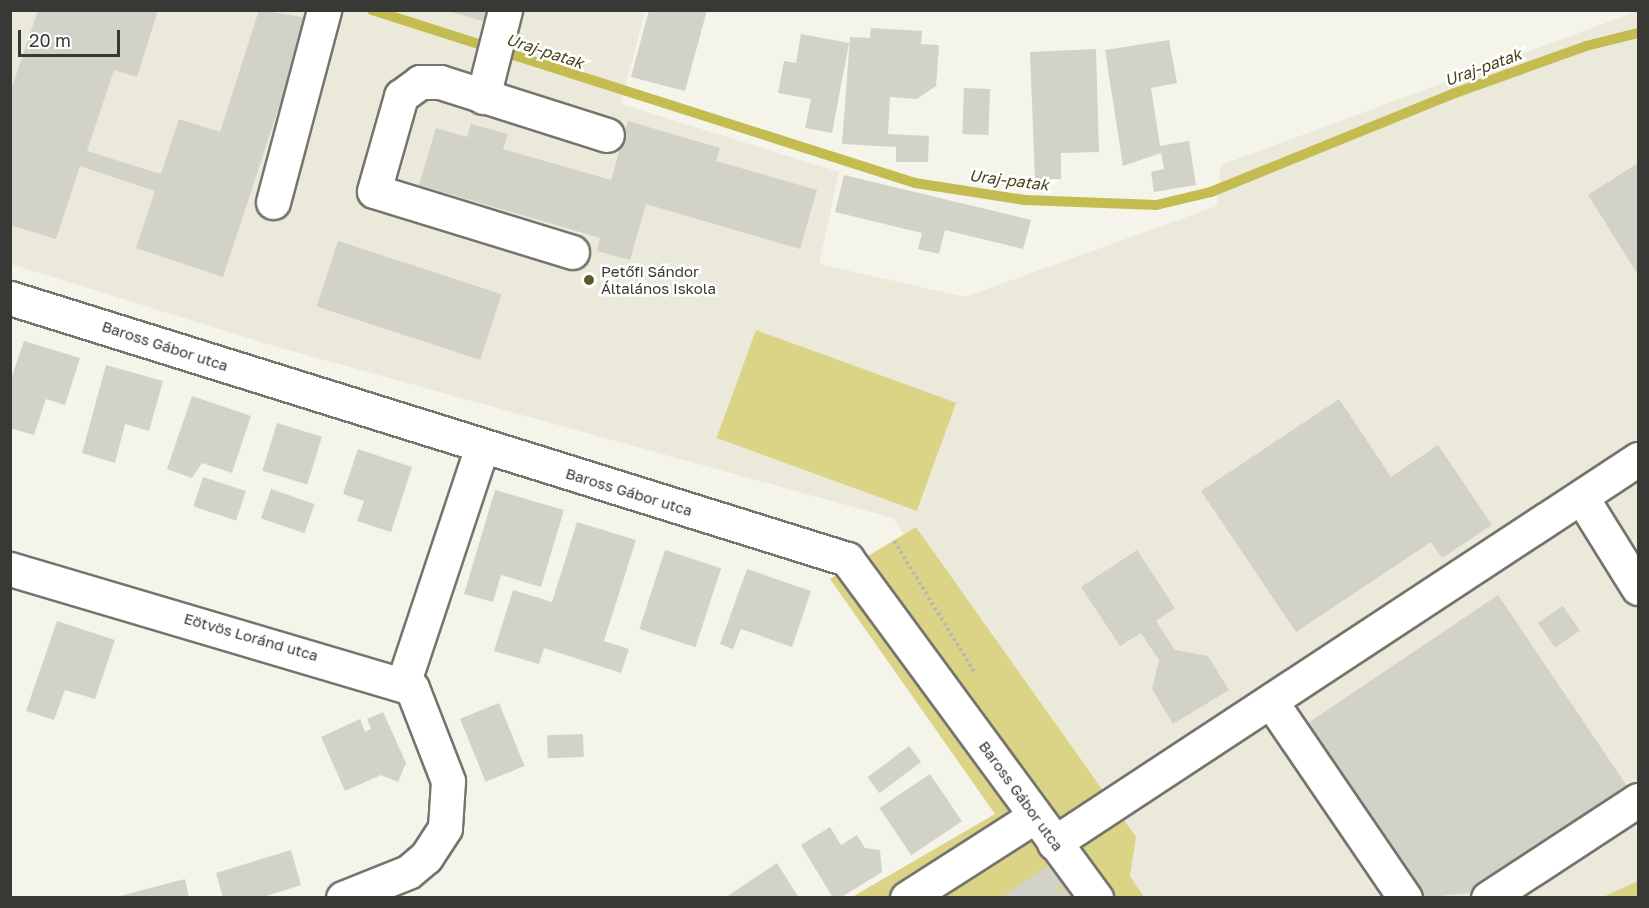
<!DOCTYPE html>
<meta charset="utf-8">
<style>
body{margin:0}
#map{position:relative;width:1649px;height:908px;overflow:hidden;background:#f4f4eb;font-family:"Golos Text",sans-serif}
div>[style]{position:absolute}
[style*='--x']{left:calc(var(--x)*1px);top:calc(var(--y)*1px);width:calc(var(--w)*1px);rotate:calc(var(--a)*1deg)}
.built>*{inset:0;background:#eae9da}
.green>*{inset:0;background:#dbd486;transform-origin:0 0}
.stream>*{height:10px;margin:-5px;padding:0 5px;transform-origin:5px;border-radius:5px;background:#c5bc51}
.building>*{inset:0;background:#d2d2c9;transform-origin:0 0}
.path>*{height:4px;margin-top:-2px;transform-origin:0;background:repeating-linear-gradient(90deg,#b9b9b2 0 3px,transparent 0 6px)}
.roads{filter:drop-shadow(2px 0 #75746d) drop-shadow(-2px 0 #75746d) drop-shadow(0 2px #75746d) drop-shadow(0 -2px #75746d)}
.minor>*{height:33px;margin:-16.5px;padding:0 16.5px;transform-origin:16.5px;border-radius:16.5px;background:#fff}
.dots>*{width:16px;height:16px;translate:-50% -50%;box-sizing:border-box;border:3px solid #fff;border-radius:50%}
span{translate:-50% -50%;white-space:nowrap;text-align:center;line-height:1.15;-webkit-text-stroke:5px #fff;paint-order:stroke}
.poi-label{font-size:15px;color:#383834}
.left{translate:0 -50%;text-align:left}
.street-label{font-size:15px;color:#383834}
.water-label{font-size:16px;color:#494518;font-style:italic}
.frame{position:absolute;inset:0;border:12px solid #383834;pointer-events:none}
.scale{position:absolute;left:18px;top:30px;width:102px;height:27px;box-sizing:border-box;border:3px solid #383834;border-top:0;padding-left:8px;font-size:18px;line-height:21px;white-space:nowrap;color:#383834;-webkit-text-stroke:4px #fff;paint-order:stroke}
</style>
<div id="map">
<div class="built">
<i style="clip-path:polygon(10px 11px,645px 11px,621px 104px,839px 172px,819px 264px,965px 297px,1217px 206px,1221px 165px,1638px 11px,1638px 881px,1603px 898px,1144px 897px,1130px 876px,1136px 837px,916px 527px,904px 534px,893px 518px,267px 344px,11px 264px)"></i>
</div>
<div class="green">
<i style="left:756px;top:330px;width:213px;height:115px;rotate:20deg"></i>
<i style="clip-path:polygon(916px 527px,1136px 837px,1130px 876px,1144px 897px,852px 897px,995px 814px,830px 579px)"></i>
<i style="clip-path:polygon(1638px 881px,1638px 897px,1603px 897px)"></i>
</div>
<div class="stream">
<i style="--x:372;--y:10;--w:570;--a:17.67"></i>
<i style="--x:915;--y:183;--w:111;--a:8.8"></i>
<i style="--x:1025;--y:200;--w:131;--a:2.2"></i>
<i style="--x:1156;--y:205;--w:57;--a:-13.3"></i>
<i style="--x:1211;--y:192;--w:263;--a:-22.1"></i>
<i style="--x:1455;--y:93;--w:139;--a:-19.7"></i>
<i style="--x:1586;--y:46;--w:54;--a:-14"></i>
</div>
<div class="building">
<i style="clip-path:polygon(38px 10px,158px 10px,137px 77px,114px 70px,87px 151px,161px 174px,179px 119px,220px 132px,259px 10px,308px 18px,223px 277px,136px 248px,155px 191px,80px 166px,56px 239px,10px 225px,10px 93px)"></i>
<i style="clip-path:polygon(445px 10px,490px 10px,486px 22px)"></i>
<i style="clip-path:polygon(649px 10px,707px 10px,685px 91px,631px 77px)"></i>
<i style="clip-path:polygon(871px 28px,922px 31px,921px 44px,939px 45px,936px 86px,917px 99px,890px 97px,888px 134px,929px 136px,928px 162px,896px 162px,896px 147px,842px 144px,850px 37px,870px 38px)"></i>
<i style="clip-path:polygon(801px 34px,849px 43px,832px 133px,805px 128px,811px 99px,778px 93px,784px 61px,796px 63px)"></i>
<i style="clip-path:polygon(1169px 40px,1177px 83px,1151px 88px,1160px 146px,1189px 141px,1196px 185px,1154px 192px,1151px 172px,1164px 169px,1161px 153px,1123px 166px,1105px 50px)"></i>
<i style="clip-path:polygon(1096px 49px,1099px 152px,1061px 153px,1061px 179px,1035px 179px,1030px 52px)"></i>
<i style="left:964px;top:88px;width:26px;height:46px;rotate:2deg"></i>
<i style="clip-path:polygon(628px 121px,720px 148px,716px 161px,817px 190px,800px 249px,646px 204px,630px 260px,597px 251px,600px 238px,419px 185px,436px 128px,467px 137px,471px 124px,508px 134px,503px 149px,611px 180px)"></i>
<i style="clip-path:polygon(1638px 163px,1638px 275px,1588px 195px)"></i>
<i style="clip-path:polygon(844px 175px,1031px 220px,1023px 249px,945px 230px,939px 254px,918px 249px,922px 233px,835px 212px)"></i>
<i style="left:338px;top:241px;width:172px;height:69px;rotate:18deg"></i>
<i style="clip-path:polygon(24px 341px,80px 358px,65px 405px,46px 399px,34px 435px,10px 428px,10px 382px)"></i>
<i style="clip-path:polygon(106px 365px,163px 381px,149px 431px,125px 424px,115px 463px,82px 453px)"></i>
<i style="clip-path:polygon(192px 396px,251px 416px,232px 473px,202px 463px,192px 478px,167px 469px)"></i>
<i style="clip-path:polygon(1339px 399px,1391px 477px,1438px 445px,1492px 525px,1442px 558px,1431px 542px,1296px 632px,1201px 491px)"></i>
<i style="left:277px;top:423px;width:47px;height:50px;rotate:17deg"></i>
<i style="clip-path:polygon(358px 449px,412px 467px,391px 532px,357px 521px,364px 501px,343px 494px)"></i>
<i style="left:203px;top:477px;width:45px;height:31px;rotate:18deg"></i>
<i style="left:271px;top:489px;width:46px;height:31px;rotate:19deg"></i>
<i style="clip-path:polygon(495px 490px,564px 510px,541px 587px,501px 575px,493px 602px,464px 594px)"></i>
<i style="clip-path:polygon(577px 522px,636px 540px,604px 641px,629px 649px,621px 673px,544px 648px,539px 664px,494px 651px,513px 590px,552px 602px)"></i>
<i style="left:665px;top:550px;width:59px;height:83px;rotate:18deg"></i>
<i style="clip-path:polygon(1137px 550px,1175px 608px,1156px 621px,1175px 650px,1208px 656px,1229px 690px,1173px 724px,1152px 689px,1159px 660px,1141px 633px,1120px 646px,1081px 587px)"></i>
<i style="clip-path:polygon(747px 569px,811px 591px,792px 647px,741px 629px,733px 649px,720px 644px)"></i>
<i style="clip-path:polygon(1498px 595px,1635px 798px,1488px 898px,1467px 893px,1422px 898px,1305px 725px)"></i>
<i style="left:1563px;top:606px;width:30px;height:30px;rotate:56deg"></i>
<i style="clip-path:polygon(57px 621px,115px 640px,95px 699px,65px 690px,54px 720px,26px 711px)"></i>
<i style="left:499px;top:703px;width:68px;height:42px;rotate:68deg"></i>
<i style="clip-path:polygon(383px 712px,406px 763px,398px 782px,381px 775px,345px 791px,321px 737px,360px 719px,365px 732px,371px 729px,367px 719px)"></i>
<i style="left:583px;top:734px;width:23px;height:36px;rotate:88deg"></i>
<i style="left:909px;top:746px;width:20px;height:52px;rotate:53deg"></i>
<i style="left:930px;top:774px;width:57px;height:61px;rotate:56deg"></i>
<i style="clip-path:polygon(830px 827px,841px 845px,857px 835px,865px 848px,880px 850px,882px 872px,840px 898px,833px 898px,801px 845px)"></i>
<i style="clip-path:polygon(291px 850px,301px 885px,260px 898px,223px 898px,216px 873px)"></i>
<i style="clip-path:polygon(1053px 862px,1066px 881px,1049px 898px,1000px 898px)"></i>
<i style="clip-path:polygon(777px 863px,799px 898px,730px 898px,729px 895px)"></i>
<i style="clip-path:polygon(185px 879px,189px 898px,116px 898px,116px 897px)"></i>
<i style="clip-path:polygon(1066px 886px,1074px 898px,1049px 898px)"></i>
</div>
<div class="path">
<i style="--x:894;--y:541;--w:155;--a:58.5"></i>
</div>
<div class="roads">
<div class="minor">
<i style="--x:483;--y:97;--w:90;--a:-75.8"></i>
<i style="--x:273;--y:202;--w:199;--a:-75.1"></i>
<i style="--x:572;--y:252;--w:207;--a:-162.9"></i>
<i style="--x:374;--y:191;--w:99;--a:-74.1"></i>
<i style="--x:401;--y:96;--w:24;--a:-36"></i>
<i style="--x:420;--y:82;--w:20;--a:0"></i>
<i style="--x:440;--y:82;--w:175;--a:17.6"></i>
<i style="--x:10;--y:298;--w:877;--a:17.32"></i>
<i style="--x:847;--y:559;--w:421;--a:53.7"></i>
<i style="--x:1582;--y:498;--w:106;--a:58.1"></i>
<i style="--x:10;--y:569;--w:419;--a:16.5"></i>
<i style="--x:412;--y:688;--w:100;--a:68.8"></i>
<i style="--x:448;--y:781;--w:47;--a:93.7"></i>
<i style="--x:445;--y:828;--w:35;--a:123"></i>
<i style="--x:426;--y:857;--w:23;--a:140"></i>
<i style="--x:408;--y:872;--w:70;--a:158.2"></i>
<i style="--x:404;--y:681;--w:248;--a:-71.6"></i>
<i style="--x:1272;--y:703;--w:236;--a:55.7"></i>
<i style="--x:1054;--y:843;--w:699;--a:-33.33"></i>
<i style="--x:907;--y:898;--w:152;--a:-32.6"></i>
<i style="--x:1488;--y:898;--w:179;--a:-33.2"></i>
</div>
</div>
<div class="dots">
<i style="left:589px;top:280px;background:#5e5926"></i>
</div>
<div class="poi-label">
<span class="left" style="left:601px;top:280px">Petőfi Sándor<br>Általános Iskola</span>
</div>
<div class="street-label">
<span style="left:165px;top:346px;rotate:18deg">Baross Gábor utca</span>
<span style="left:629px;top:492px;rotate:17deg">Baross Gábor utca</span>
<span style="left:251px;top:637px;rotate:16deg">Eötvös Loránd utca</span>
<span style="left:1021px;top:796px;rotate:54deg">Baross Gábor utca</span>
</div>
<div class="water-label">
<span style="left:545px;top:51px;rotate:18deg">Uraj-patak</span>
<span style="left:1483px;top:67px;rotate:-20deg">Uraj-patak</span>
<span style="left:1009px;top:180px;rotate:7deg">Uraj-patak</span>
</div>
<div class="frame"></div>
<div class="scale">20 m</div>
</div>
